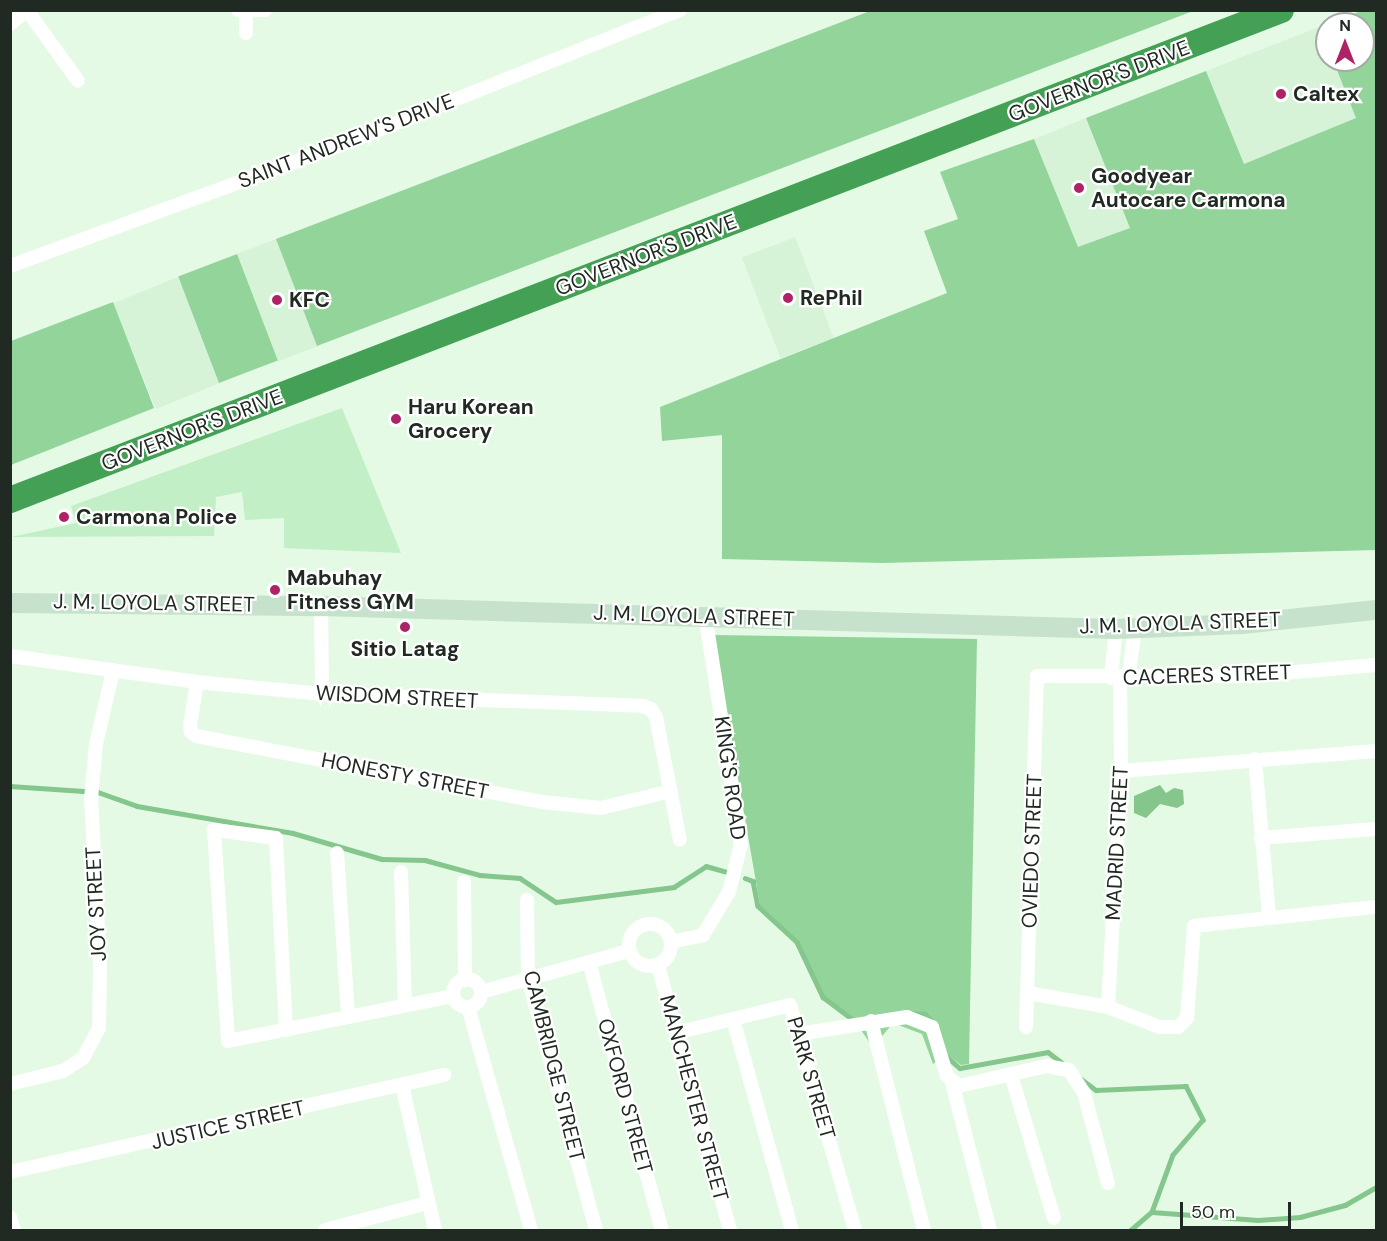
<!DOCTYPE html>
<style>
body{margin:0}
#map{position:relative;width:1387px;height:1241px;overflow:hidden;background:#e4fae5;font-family:"DM Sans",sans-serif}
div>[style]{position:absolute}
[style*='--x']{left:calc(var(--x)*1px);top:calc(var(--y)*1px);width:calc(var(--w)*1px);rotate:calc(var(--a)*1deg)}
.built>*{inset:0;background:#d6f3d8;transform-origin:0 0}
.green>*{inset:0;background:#c2efc6}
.forest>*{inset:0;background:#92d49a;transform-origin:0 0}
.water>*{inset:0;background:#85c68d}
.stream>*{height:4.5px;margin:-2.25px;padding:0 2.25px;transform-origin:2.25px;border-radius:2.25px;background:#85c68d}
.street>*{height:14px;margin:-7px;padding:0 7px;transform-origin:7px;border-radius:7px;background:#fff}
.street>.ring{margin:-7px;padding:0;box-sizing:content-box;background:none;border:14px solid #fff;border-radius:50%}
.secondary>*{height:20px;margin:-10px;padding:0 10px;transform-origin:10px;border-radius:10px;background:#c7e2cc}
.highway>*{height:26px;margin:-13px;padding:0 13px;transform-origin:13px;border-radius:13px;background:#43a055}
.dots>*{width:16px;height:16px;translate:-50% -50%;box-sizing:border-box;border:3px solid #fff;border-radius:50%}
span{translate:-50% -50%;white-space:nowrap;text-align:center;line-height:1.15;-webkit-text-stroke:4.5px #fff;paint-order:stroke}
.street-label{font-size:21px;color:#212a22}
.poi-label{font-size:21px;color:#212a22;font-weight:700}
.left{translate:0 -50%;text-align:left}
.frame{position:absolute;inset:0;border:12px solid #212a22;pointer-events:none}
.north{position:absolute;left:1315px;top:12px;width:60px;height:60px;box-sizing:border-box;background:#fff;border:2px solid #a6aaa7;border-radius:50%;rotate:0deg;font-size:16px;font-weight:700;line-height:24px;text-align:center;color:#212a22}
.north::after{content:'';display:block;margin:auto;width:21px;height:27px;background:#ad2365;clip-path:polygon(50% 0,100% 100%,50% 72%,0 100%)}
.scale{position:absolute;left:1180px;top:1202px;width:111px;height:27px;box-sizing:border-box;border:3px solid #212a22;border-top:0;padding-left:8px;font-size:18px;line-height:21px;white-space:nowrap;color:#212a22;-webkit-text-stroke:4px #fff;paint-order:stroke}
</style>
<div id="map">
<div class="built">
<i style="clip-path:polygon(1319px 27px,1327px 47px,1327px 60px,1333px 60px,1357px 118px,1244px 164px,1206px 71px)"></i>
<i style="left:1086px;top:118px;width:118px;height:56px;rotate:68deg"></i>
<i style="left:795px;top:237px;width:108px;height:57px;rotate:69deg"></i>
<i style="left:276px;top:239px;width:115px;height:42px;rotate:69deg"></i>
<i style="left:178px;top:277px;width:114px;height:70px;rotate:68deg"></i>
</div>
<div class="green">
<i style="clip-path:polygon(342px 408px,401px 553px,284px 548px,284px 518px,245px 520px,242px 492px,216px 497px,214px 536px,11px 537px,76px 523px,71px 506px)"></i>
</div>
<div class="forest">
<i style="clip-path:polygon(870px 11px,1193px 11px,317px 346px,276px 239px)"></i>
<i style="clip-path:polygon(1361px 11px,1376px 11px,1376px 550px,882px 563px,722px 559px,722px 435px,662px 441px,660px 407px,947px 293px,924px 231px,958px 219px,940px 172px,1034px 139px,1078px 247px,1130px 228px,1086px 118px,1206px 71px,1244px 164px,1356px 118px,1333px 60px,1363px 60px,1363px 24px,1327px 24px,1327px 47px,1319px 27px)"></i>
<i style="left:237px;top:254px;width:114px;height:63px;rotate:69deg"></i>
<i style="clip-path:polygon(113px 302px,154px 408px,11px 465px,11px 341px)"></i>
<i style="clip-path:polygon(713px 635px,977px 639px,969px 1064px,961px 1065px,946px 1054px,933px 1064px,922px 1034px,893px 1023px,873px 1047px,853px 1019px,824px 996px,798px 941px,760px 905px)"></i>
</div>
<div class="water">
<i style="clip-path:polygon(1160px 785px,1166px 793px,1174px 788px,1183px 790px,1184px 804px,1177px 808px,1160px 804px,1146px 818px,1134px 813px,1134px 796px)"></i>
</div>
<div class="stream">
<i style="--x:10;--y:786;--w:88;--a:3.9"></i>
<i style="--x:98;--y:792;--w:41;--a:19.7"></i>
<i style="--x:137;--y:806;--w:158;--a:9.8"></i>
<i style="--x:293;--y:833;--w:93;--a:16.3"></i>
<i style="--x:382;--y:859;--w:43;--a:1.3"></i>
<i style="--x:425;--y:860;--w:57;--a:15.3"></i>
<i style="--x:480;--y:875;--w:40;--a:4.3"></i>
<i style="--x:520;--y:878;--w:43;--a:33.7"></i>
<i style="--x:556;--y:902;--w:119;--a:-7.2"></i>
<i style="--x:674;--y:887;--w:38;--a:-33"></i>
<i style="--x:706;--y:866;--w:22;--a:16"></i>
<i style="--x:745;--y:878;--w:9;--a:21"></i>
<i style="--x:753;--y:881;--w:25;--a:79"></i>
<i style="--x:758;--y:906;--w:53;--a:42.7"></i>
<i style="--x:797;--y:942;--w:61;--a:64.7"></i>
<i style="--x:823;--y:997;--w:40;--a:37"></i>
<i style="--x:910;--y:1013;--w:15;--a:4"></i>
<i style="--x:925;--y:1014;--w:13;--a:45"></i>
<i style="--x:946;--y:1056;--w:18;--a:41"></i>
<i style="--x:960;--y:1068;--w:89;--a:-10.3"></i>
<i style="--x:1048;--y:1052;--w:21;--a:37"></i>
<i style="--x:1080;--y:1078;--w:20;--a:37"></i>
<i style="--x:1096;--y:1090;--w:90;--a:-2.5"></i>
<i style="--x:1186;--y:1086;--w:38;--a:63"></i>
<i style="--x:1203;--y:1120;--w:46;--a:130.6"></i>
<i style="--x:1173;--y:1155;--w:61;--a:110.2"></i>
<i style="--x:1152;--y:1212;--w:28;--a:139"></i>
<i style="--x:1152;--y:1212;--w:106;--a:4.3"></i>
<i style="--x:1258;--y:1220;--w:42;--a:-4.1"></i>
<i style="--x:1300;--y:1217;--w:47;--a:-14.9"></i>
<i style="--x:1345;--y:1205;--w:36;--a:-30"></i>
</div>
<div class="street">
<i style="--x:27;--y:10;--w:87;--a:54.3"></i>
<i style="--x:238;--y:10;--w:27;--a:0"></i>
<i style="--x:10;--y:24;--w:22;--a:-39"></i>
<i style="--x:246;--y:33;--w:20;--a:-90"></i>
<i style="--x:10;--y:266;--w:363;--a:-20.1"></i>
<i style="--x:351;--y:141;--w:354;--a:-21.7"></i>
<i style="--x:321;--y:606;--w:88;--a:89.3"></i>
<i style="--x:10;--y:656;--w:189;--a:7.9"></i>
<i style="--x:197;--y:682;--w:126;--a:5.5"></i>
<i style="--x:322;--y:694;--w:320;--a:2.1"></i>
<i style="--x:642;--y:706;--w:9;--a:18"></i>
<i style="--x:651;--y:709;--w:9;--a:58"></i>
<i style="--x:656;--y:717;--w:125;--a:79"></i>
<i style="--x:1111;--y:678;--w:49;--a:-84.2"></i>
<i style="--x:1128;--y:679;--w:50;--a:-82"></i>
<i style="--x:197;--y:682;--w:44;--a:99.2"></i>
<i style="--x:190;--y:725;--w:7;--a:82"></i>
<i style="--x:191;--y:732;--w:6;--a:39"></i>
<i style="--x:196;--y:736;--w:352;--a:10.8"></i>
<i style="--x:542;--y:802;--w:59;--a:5.8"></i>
<i style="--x:601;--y:808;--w:72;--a:-13.7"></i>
<i style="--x:1255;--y:759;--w:159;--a:84.9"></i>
<i style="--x:1121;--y:771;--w:256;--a:-4.5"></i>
<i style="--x:1261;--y:838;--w:115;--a:-4.5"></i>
<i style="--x:337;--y:853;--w:163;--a:86.1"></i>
<i style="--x:401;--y:872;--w:133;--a:88.3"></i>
<i style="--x:464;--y:882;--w:98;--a:89.4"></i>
<i style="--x:527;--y:900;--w:78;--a:89.3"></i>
<i style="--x:528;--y:978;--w:261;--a:74.9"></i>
<i class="ring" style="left:629px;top:924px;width:28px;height:28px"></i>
<i style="--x:671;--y:942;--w:33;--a:-12"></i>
<i style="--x:703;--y:935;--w:50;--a:-58.8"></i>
<i style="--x:729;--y:892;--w:49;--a:-76"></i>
<i style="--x:741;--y:844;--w:232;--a:-98.9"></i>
<i style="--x:589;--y:962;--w:278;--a:74.8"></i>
<i style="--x:658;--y:965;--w:275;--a:74.8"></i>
<i class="ring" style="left:453px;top:979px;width:14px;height:14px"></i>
<i style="--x:481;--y:992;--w:154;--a:-15.5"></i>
<i style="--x:1028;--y:993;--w:81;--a:9.9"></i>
<i style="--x:1108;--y:1007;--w:55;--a:21.4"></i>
<i style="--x:1159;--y:1027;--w:19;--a:0"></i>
<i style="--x:1178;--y:1027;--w:13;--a:-45"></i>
<i style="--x:1187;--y:1018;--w:92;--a:-85.6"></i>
<i style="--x:1194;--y:926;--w:183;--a:-6"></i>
<i style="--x:468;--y:1007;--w:232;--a:74.2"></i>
<i style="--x:1108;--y:1007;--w:236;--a:-86.8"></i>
<i style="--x:1121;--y:771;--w:92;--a:-90.6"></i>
<i style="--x:733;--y:1019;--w:219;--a:74.4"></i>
<i style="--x:871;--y:1021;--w:216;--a:75.8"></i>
<i style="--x:1026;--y:1027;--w:351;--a:-88.2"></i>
<i style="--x:1037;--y:676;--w:212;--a:0"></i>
<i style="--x:1249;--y:676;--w:127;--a:-5"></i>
<i style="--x:286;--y:1030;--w:192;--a:-93"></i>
<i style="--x:276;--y:838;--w:63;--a:-172.6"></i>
<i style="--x:214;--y:830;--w:211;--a:86.2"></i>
<i style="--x:228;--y:1041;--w:230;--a:-11.3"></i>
<i style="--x:676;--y:1033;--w:117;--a:-13.8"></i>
<i style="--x:790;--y:1005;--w:234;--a:73.9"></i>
<i style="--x:798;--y:1034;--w:110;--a:-8.9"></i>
<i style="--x:907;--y:1017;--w:27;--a:22"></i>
<i style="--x:932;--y:1027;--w:51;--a:73"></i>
<i style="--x:947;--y:1076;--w:16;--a:40"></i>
<i style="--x:959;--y:1086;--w:89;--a:-12.9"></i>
<i style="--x:1046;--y:1066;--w:23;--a:10"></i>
<i style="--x:1069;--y:1070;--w:27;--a:57"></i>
<i style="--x:1084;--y:1093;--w:93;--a:75.1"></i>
<i style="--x:1011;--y:1075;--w:149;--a:73.3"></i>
<i style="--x:952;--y:1083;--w:152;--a:75.5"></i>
<i style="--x:10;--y:1084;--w:55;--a:-13.8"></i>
<i style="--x:63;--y:1071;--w:24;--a:-33"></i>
<i style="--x:83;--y:1058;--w:34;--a:-62"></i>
<i style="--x:99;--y:1028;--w:60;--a:-89"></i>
<i style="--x:100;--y:968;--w:169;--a:-93"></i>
<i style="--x:91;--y:799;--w:55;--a:-84.8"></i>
<i style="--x:96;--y:744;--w:75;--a:-76.9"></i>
<i style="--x:402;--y:1085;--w:149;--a:77.2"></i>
<i style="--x:10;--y:1172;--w:445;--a:-12.6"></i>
<i style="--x:10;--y:1217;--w:14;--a:73"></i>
<i style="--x:325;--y:1230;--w:106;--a:-14.8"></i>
</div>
<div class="secondary">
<i style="--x:10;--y:603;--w:311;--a:0.6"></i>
<i style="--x:321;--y:606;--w:795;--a:1.66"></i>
<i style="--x:1116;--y:629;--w:126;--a:-2.3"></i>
<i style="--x:1242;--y:624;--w:135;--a:-6"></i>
</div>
<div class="highway">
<i style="--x:10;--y:500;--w:1362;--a:-21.08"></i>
</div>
<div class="dots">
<i style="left:1281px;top:94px;background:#ad2365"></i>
<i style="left:1079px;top:188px;background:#ad2365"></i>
<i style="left:788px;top:298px;background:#ad2365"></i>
<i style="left:277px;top:300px;background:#ad2365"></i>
<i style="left:396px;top:419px;background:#ad2365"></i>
<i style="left:64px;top:517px;background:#ad2365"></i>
<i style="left:275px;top:590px;background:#ad2365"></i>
<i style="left:405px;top:627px;background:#ad2365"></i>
</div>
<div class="street-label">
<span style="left:1099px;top:81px;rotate:-21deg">GOVERNOR'S DRIVE</span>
<span style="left:346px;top:141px;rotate:-21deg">SAINT ANDREW'S DRIVE</span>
<span style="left:646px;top:255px;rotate:-21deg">GOVERNOR'S DRIVE</span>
<span style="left:192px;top:430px;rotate:-21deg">GOVERNOR'S DRIVE</span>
<span style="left:154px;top:603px;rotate:1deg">J. M. LOYOLA STREET</span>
<span style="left:694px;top:616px;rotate:2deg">J. M. LOYOLA STREET</span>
<span style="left:1180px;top:623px;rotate:-2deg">J. M. LOYOLA STREET</span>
<span style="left:1207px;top:675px;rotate:-2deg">CACERES STREET</span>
<span style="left:397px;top:697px;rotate:3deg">WISDOM STREET</span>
<span style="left:405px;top:776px;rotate:11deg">HONESTY STREET</span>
<span style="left:730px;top:778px;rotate:82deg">KING'S ROAD</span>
<span style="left:1117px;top:843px;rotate:-87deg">MADRID STREET</span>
<span style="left:1032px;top:851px;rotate:-88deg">OVIEDO STREET</span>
<span style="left:96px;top:904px;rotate:-93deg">JOY STREET</span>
<span style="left:554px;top:1066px;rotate:76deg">CAMBRIDGE STREET</span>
<span style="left:811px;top:1078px;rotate:74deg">PARK STREET</span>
<span style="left:625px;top:1096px;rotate:75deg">OXFORD STREET</span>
<span style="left:694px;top:1098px;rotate:75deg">MANCHESTER STREET</span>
<span style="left:228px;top:1125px;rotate:-13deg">JUSTICE STREET</span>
</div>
<div class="poi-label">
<span class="left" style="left:1293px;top:94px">Caltex</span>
<span class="left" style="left:1091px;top:188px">Goodyear<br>Autocare Carmona</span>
<span class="left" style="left:800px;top:298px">RePhil</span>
<span class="left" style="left:289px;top:300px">KFC</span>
<span class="left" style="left:408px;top:419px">Haru Korean<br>Grocery</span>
<span class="left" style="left:76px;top:517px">Carmona Police</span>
<span class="left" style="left:287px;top:590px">Mabuhay<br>Fitness GYM</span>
<span style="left:405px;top:649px">Sitio Latag</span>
</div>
<div class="frame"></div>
<div class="north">N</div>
<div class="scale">50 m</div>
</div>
